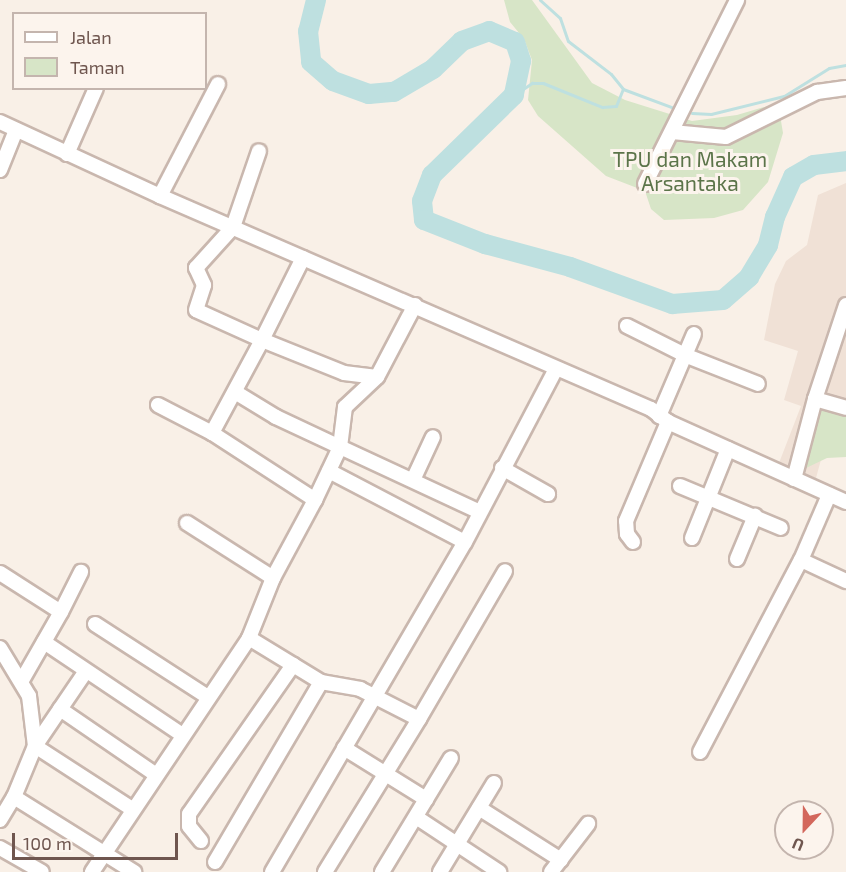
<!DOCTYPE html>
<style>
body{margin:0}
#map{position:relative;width:846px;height:872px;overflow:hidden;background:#f9f0e7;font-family:"Exo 2",sans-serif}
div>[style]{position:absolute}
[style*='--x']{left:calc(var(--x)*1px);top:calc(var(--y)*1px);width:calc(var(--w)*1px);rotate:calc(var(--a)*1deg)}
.residential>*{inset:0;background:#f0e1d6}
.green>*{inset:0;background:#d7e5c7}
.stream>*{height:3px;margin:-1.5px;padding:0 1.5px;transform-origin:1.5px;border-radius:1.5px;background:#bee0e0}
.river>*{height:20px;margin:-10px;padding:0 10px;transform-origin:10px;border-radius:10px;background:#bee0e0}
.roads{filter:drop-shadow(2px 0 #c9b7ae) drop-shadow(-2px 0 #c9b7ae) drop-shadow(0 2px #c9b7ae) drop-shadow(0 -2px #c9b7ae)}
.minor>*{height:14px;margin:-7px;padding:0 7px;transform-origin:7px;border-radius:7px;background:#fff}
span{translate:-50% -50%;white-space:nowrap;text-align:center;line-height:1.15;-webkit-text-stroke:6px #fcf4ed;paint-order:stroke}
.park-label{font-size:21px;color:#5b7449}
.legend{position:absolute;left:12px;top:12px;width:195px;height:78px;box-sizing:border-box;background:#fcf4ed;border:2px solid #c4b5ae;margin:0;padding:8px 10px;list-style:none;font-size:18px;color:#6f564f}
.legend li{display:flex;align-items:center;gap:12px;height:30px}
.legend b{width:30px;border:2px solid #c4b5ae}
.north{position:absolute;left:774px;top:800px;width:60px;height:60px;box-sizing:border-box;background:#fcf4ed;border:2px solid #c4b5ae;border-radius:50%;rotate:202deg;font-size:16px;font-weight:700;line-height:24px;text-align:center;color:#6f564f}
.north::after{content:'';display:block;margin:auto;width:21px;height:27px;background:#d3675c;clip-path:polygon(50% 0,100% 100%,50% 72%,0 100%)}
.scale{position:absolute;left:12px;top:833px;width:166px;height:27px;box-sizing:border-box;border:3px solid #6f564f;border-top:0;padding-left:8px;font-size:18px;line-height:21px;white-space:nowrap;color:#6f564f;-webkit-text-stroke:4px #fcf4ed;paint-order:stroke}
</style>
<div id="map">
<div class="residential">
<i style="clip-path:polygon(846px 183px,846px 415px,834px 412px,816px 478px,779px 463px,801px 406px,784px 400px,798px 351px,764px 340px,775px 284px,786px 261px,807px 245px,818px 195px)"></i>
</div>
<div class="green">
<i style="clip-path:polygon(504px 0,532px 0,592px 83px,625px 100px,692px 121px,737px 115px,778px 103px,783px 133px,768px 182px,743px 210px,714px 218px,664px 220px,651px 209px,645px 191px,606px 176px,538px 116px,528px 100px,532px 60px,524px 39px,510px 22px)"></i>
<i style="clip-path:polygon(821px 406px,846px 415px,846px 457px,827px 458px,804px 469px,801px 466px)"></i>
</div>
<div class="stream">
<i style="--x:540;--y:0;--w:27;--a:42"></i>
<i style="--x:560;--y:18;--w:24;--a:71"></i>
<i style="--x:568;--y:41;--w:54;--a:37.5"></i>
<i style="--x:611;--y:74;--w:19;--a:51"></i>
<i style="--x:623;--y:89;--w:54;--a:20.4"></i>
<i style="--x:514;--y:95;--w:22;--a:-34"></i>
<i style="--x:532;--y:83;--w:11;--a:0"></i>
<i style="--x:543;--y:83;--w:64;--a:22.1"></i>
<i style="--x:602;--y:107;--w:14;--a:-4"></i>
<i style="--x:616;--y:106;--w:18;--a:-68"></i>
<i style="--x:692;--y:113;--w:19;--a:3"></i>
<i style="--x:711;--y:114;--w:75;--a:-13.9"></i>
<i style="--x:784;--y:96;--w:53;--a:-31.9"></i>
<i style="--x:829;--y:68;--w:17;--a:-10"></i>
</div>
<div class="river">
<i style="--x:316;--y:0;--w:32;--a:104"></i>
<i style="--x:308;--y:31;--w:31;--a:84"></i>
<i style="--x:311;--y:62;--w:29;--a:41"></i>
<i style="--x:333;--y:81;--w:38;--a:20"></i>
<i style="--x:369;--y:94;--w:25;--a:-5"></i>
<i style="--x:394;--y:92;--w:45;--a:-30.5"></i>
<i style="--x:433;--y:69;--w:40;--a:-44"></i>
<i style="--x:462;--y:41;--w:29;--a:-20"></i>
<i style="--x:489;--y:31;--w:28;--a:23"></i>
<i style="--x:515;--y:42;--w:20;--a:72"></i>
<i style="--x:521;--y:61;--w:35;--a:102"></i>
<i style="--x:514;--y:95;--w:115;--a:135.7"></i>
<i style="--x:432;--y:175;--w:28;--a:111"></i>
<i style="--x:422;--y:201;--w:19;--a:84"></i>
<i style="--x:424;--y:220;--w:66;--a:21.5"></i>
<i style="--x:485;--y:244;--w:88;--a:15.1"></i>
<i style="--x:570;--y:267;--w:109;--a:19.9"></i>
<i style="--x:672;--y:304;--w:51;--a:-4.5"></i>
<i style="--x:723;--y:300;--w:35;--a:-41"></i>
<i style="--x:749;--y:277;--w:37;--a:-59"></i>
<i style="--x:768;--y:245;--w:29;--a:-76"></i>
<i style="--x:775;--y:217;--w:44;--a:-65.8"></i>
<i style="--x:793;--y:177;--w:24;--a:-30"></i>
<i style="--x:814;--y:165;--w:32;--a:-7"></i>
</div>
<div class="roads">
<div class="minor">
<i style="--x:0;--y:122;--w:176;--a:24.8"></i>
<i style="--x:160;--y:196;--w:535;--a:23.45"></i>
<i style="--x:651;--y:409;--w:21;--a:37"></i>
<i style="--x:668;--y:422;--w:195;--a:24.2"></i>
<i style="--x:672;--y:132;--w:54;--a:5.3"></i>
<i style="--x:726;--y:137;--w:102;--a:-26.3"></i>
<i style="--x:817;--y:92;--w:29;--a:-8"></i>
<i style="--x:67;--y:154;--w:72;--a:-66.3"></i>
<i style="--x:0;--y:170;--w:43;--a:-68.2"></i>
<i style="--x:645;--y:184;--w:206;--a:-63.4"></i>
<i style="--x:160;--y:196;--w:126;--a:-62.6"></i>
<i style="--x:303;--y:258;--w:92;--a:116.6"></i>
<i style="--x:262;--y:340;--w:88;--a:21.9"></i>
<i style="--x:344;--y:373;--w:33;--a:7"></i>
<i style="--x:415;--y:305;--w:81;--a:117.8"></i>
<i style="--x:377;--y:377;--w:44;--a:136.8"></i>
<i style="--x:345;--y:407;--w:40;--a:97.1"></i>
<i style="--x:340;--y:447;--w:154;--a:24.9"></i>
<i style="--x:627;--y:326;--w:67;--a:26.6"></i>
<i style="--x:687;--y:356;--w:76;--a:21.5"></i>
<i style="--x:815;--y:399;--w:99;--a:-71.7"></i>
<i style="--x:158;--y:405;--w:61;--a:27.4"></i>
<i style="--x:212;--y:433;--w:123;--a:33"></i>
<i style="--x:315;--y:500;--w:59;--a:-64.7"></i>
<i style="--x:340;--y:447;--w:71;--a:-154.9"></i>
<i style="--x:276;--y:417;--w:48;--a:-148.6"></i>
<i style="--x:659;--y:416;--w:89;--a:-66.9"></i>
<i style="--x:212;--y:433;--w:106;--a:-61.7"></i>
<i style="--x:262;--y:340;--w:72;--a:-155.6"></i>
<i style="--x:196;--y:310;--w:26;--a:-72"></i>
<i style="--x:204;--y:285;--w:19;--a:-115"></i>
<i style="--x:196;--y:268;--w:55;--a:-47.9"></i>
<i style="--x:233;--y:227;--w:80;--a:-71.1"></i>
<i style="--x:502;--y:468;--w:53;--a:29.5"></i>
<i style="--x:329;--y:471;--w:153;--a:27.6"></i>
<i style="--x:794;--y:479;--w:83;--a:-75.3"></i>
<i style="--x:815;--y:399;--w:32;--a:16"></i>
<i style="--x:413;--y:480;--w:47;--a:-65.1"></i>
<i style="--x:680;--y:486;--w:109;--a:22.6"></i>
<i style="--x:187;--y:523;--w:102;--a:32.6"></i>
<i style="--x:692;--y:538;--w:96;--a:-68"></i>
<i style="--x:633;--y:542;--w:10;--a:-127"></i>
<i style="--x:627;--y:534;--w:13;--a:-94"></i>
<i style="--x:626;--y:521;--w:108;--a:-67"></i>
<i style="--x:737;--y:559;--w:47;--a:-67.3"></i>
<i style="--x:801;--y:560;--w:71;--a:-66.7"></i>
<i style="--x:0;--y:573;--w:72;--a:32.6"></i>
<i style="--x:61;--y:612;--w:78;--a:119.8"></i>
<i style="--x:61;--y:612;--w:45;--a:-63.4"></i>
<i style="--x:95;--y:624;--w:135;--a:32.9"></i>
<i style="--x:249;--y:638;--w:65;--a:-68.2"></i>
<i style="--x:273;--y:578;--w:89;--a:-61.7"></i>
<i style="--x:44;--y:642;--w:165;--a:33.9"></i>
<i style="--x:0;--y:648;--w:56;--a:58.9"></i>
<i style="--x:29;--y:696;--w:50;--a:83.2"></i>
<i style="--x:35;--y:746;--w:55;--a:112.4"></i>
<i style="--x:86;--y:671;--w:91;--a:124.2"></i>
<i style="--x:35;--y:746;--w:116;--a:33"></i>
<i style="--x:60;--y:709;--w:115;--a:34.4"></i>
<i style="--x:344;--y:748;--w:97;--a:31.9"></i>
<i style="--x:700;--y:752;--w:217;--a:-62.3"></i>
<i style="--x:801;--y:560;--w:50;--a:25"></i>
<i style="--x:479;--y:808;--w:97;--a:32.4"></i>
<i style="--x:416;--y:817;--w:100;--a:33.5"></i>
<i style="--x:0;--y:820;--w:27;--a:-59"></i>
<i style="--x:14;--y:797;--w:142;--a:32"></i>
<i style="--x:201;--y:841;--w:19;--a:-129"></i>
<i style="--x:189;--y:826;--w:12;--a:-90"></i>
<i style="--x:189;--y:814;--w:182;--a:-55.1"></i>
<i style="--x:0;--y:848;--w:48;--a:29.7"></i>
<i style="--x:215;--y:862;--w:209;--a:-59.5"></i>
<i style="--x:92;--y:872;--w:282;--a:-56.1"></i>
<i style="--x:249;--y:638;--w:84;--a:31.4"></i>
<i style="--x:321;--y:682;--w:40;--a:10"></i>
<i style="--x:360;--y:689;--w:66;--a:27"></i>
<i style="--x:419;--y:719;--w:171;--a:-59.8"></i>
<i style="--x:272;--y:872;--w:382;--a:-59.7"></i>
<i style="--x:465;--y:542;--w:195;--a:-62.3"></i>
<i style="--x:325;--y:872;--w:180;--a:-58.4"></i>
<i style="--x:382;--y:872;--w:133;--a:-58.8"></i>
<i style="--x:440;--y:872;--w:104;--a:-58.8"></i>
<i style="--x:551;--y:872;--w:61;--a:-52.4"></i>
</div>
</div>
<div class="park-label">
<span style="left:690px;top:171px">TPU dan Makam<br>Arsantaka</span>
</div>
<ul class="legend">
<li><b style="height:8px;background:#fff"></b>Jalan</li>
<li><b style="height:16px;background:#d7e5c7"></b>Taman</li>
</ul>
<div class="north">U</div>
<div class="scale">100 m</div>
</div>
